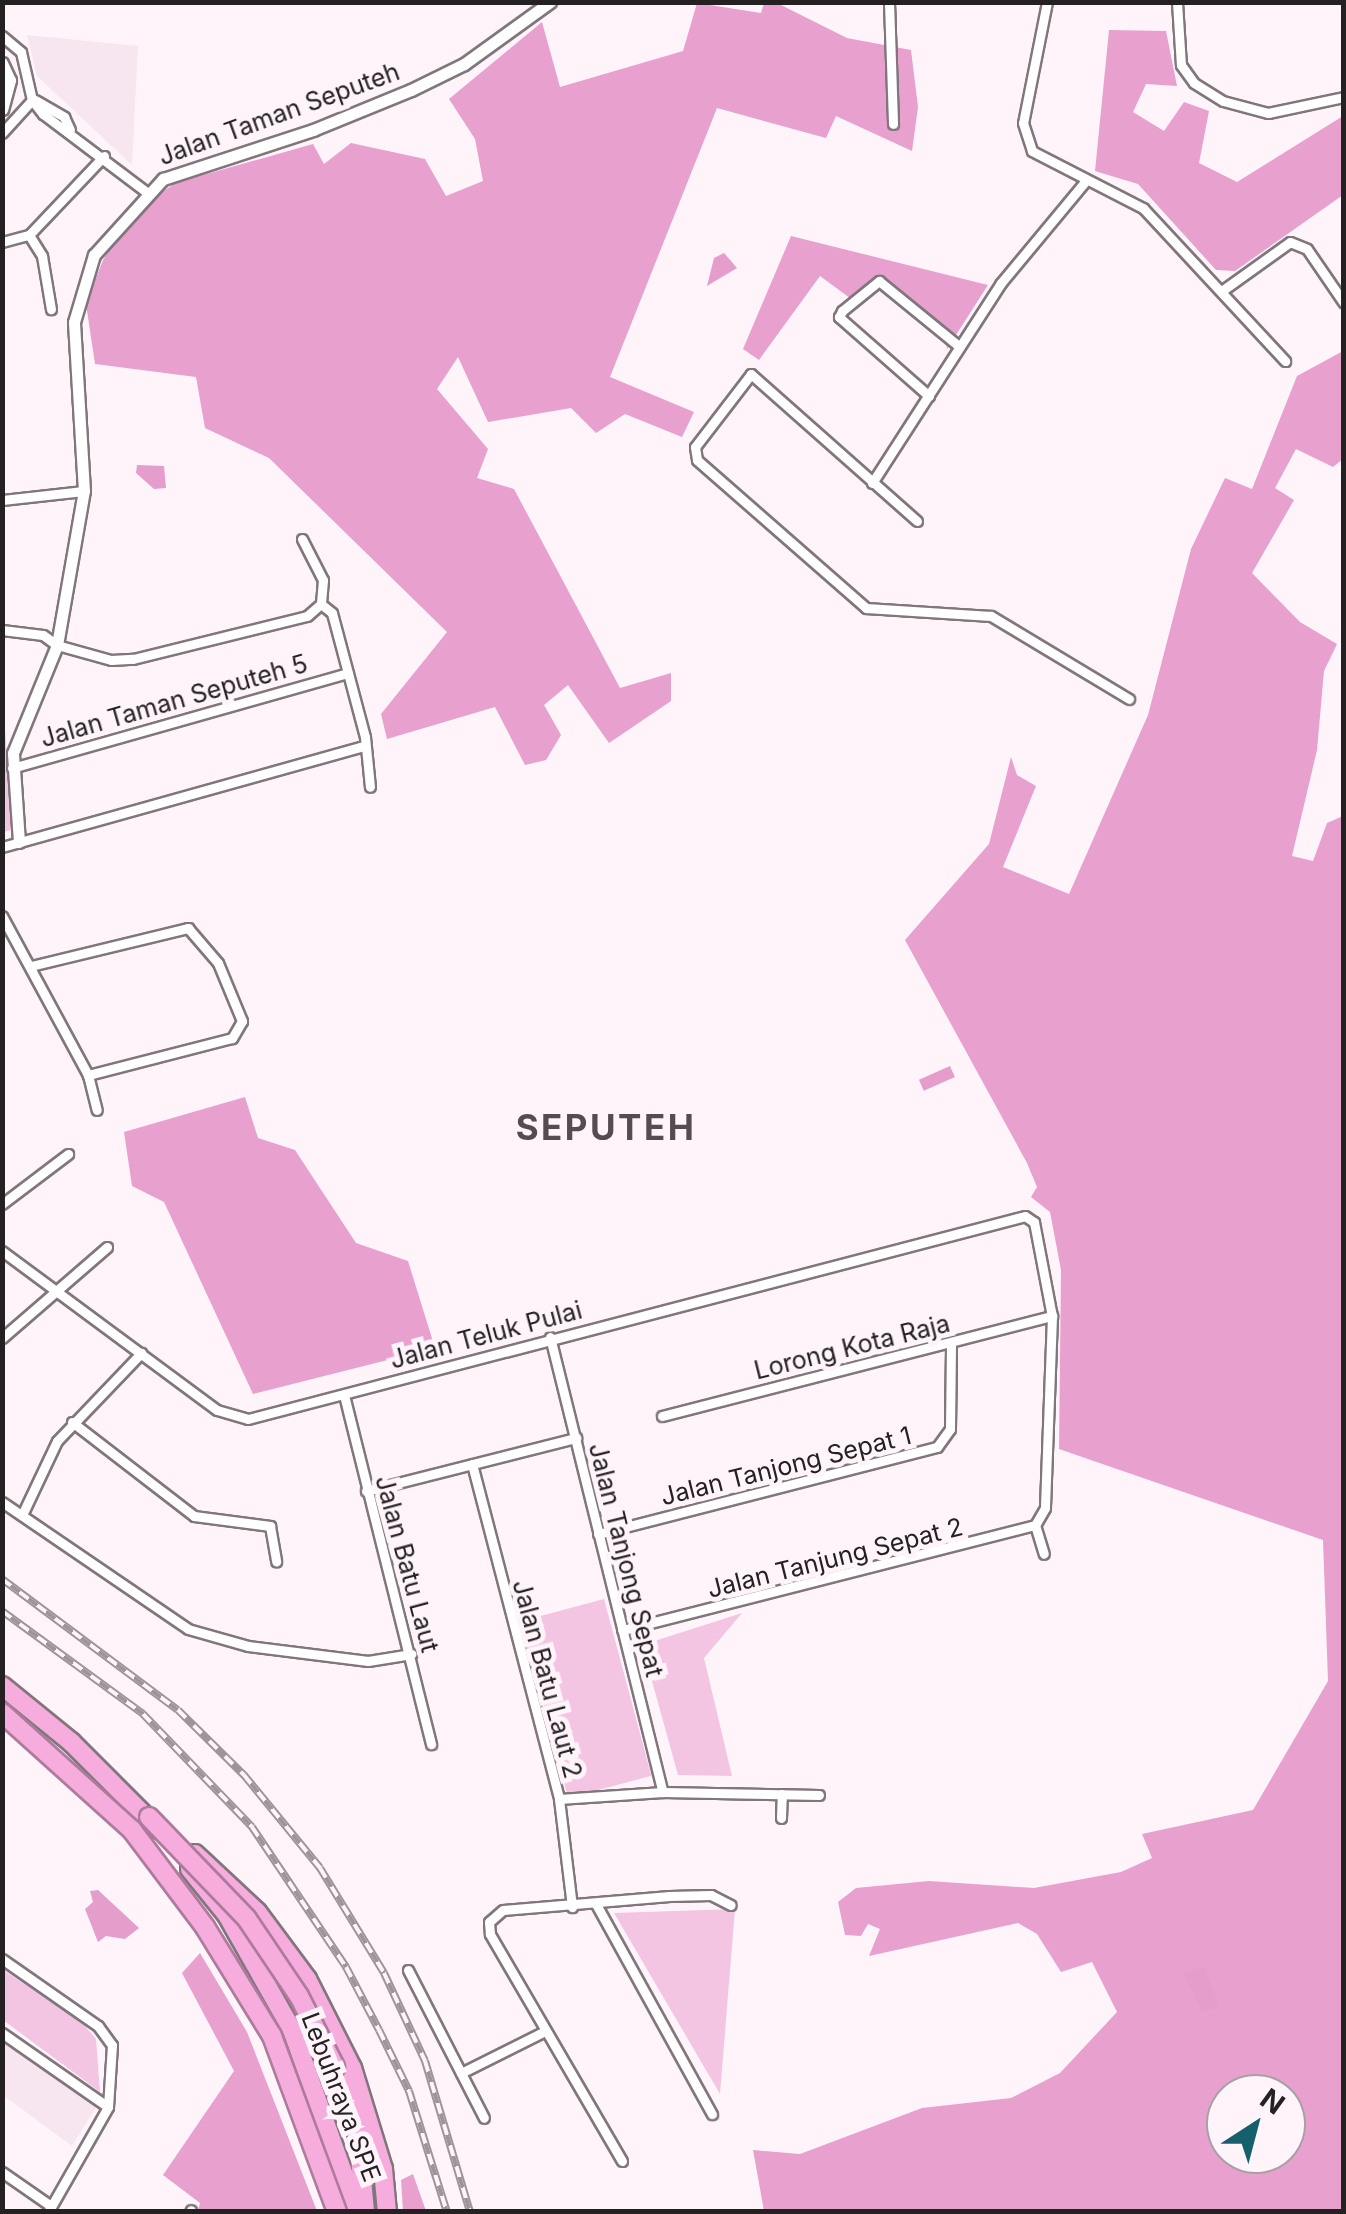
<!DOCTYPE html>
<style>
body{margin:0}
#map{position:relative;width:1346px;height:2214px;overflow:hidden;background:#fff4fa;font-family:Inter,sans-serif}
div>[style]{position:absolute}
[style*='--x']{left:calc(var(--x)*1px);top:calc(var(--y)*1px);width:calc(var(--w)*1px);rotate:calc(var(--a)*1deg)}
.built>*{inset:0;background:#f7e5f0}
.green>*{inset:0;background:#f3c5e2;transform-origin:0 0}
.forest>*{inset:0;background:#e8a0cf}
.water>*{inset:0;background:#e59dcb;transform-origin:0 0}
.roads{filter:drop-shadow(2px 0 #80767c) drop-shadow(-2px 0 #80767c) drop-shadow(0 2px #80767c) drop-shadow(0 -2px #80767c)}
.minor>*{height:9px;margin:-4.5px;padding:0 4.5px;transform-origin:4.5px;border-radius:4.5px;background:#fff}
.tertiary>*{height:11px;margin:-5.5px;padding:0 5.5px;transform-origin:5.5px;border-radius:5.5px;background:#fff}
.motorway>*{height:18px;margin:-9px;padding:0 9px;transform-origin:9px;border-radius:9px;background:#f6acdc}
.rail>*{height:8px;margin-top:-4px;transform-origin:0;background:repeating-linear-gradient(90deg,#fff4fa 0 11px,#9d9599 0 22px);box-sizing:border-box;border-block:2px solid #9d9599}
.bridges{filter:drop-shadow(2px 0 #ad7b9b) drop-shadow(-2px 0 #ad7b9b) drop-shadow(0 2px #ad7b9b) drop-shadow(0 -2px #ad7b9b)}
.motorway-bridge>*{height:18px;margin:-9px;padding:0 9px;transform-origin:9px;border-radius:9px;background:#f6acdc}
span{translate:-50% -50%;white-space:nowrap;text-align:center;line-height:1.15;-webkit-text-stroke:10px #fff4fa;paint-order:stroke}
.street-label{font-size:25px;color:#252123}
.district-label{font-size:35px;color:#554c51;font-weight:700;letter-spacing:2.5px}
.frame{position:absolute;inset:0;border:5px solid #252123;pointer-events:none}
.north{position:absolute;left:1206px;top:2074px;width:100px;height:100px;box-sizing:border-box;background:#fff4fa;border:2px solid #a8a0a4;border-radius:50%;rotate:36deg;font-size:28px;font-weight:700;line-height:40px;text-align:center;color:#252123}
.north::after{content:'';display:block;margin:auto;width:35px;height:45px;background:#16606e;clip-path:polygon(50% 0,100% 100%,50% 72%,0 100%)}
</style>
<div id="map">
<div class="built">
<i style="clip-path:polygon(27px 35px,138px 46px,132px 165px,37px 76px)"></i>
<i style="clip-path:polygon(3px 2035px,98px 2104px,72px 2146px,3px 2095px)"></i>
</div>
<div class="green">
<i style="clip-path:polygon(4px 715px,12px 830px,3px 832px,2px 716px)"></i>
<i style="left:604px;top:1599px;width:183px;height:86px;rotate:75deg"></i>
<i style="clip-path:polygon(742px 1613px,704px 1658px,732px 1776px,678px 1775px,642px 1645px)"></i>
<i style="clip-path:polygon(735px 1909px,720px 2094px,614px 1913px)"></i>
<i style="clip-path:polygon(3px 1970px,80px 2020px,96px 2039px,100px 2092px,3px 2020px)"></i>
</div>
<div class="forest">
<i style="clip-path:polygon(697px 3px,761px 13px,764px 3px,777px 3px,847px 38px,911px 50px,918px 107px,912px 151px,836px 116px,826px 138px,717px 108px,610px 377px,694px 412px,682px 437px,625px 414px,596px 433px,571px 408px,488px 422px,458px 357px,437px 389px,488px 449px,477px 478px,514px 489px,620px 688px,671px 673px,671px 701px,609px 743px,568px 685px,544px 705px,561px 735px,546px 760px,525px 765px,495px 707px,387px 739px,381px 714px,447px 632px,269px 458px,205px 428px,196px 377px,95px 364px,86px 304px,103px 260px,132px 214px,175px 183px,313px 144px,324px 164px,351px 143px,425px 159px,446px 196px,483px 181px,475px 139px,449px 99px,542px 22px,560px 87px,683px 51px)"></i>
<i style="clip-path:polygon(1109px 30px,1166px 31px,1177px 86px,1146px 84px,1133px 112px,1164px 131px,1184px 102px,1209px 111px,1199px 163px,1237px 182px,1343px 116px,1343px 195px,1235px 271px,1216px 270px,1138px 184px,1095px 171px)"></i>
<i style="clip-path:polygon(791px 236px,988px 285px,947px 349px,944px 329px,875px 276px,854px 301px,820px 276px,759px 360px,743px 349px)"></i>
<i style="clip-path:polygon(evenodd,1343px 351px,1343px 459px,1333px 467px,1296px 449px,1275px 488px,1294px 500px,1252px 573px,1300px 622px,1337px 644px,1324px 671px,1317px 750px,1292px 856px,1313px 861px,1327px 823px,1343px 816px,1343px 2211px,764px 2211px,753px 2150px,800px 2154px,922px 2108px,1011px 2098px,1060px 2073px,1117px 2012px,1092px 1962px,1061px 1972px,1037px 1934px,1018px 1923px,869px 1956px,880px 1929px,868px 1924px,861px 1936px,845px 1935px,838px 1902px,856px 1888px,929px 1881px,1034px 1888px,1121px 1872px,1152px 1858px,1142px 1834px,1253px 1810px,1328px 1681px,1323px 1540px,1059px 1449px,1061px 1270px,1050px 1212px,1031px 1197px,1037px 1187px,1027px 1163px,905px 940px,989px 844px,1011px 757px,1017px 775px,1036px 786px,1003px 867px,1069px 894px,1148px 715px,1191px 549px,1225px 478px,1252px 489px,1297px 376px,1343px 351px,1226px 2094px,1286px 2094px,1286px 2154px,1226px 2154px,1226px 2094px)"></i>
<i style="clip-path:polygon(245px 1097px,258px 1138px,295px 1150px,356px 1243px,408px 1261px,435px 1348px,253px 1394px,164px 1202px,132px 1186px,124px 1132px)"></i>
<i style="clip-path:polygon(200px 1953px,247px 2032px,317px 2211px,198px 2211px,200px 2203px,163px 2175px,234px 2071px,182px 1973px)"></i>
<i style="clip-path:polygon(413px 2174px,426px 2211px,403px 2211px,401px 2180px)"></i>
</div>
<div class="water">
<i style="clip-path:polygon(724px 253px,737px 268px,707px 286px,714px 258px)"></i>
<i style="clip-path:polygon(137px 465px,164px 466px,166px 488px,154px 489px,136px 473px)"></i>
<i style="left:950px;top:1066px;width:12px;height:34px;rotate:66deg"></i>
<i style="clip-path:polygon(98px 1890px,139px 1928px,125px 1939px,106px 1936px,98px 1942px,85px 1909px,93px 1902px,90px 1891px)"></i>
<i style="clip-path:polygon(1204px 1967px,1219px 2006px,1202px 2012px,1184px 1974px)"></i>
</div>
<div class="roads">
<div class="minor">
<i style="--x:889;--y:2;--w:122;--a:88.1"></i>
<i style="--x:1047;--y:2;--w:123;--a:101.2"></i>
<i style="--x:1023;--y:123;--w:29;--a:72"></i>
<i style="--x:1032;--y:151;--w:125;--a:27.2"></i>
<i style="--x:1143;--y:208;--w:209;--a:47.1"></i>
<i style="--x:1177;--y:2;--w:63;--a:86.4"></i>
<i style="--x:1181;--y:65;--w:22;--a:54"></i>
<i style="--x:1194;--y:83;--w:34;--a:32"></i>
<i style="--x:1223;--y:101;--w:47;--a:14.9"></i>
<i style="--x:1268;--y:113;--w:78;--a:-11.9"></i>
<i style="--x:2;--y:36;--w:25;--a:40"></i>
<i style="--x:21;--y:52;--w:49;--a:77.1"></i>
<i style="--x:32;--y:100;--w:18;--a:52"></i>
<i style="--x:43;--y:114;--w:128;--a:37"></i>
<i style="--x:35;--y:100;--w:34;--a:30"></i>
<i style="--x:64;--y:117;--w:14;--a:65"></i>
<i style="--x:2;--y:133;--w:45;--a:-47.7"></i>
<i style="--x:29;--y:235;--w:25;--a:58"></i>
<i style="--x:42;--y:256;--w:54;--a:80.4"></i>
<i style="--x:2;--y:242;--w:28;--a:-15"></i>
<i style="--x:29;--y:235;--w:109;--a:-46.5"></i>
<i style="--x:1223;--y:290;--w:82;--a:-35.6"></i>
<i style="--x:1290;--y:242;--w:18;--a:22"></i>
<i style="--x:1307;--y:249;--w:65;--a:55.6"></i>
<i style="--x:929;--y:396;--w:120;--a:-138.7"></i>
<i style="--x:839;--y:317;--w:7;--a:-63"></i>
<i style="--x:842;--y:311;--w:48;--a:-39"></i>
<i style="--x:879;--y:281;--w:104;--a:39.2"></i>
<i style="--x:872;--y:483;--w:238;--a:-57.2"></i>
<i style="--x:1001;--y:283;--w:131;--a:-50.3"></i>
<i style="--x:2;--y:500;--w:82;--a:-6.3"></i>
<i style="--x:917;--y:521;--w:222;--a:-138.5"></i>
<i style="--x:751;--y:374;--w:92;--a:127.5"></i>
<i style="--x:695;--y:447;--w:13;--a:81"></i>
<i style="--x:697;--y:460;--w:225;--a:41.2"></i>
<i style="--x:866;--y:608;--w:125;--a:3.7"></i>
<i style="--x:991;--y:616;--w:161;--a:31"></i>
<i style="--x:302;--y:539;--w:46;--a:62.9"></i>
<i style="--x:323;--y:580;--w:24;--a:95"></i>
<i style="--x:321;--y:604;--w:14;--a:39"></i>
<i style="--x:332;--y:613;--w:128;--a:75.1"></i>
<i style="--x:365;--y:737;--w:50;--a:84.3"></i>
<i style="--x:2;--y:630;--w:41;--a:7"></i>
<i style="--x:43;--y:635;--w:17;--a:36"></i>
<i style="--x:57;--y:645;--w:56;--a:15.5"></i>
<i style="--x:111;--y:660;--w:22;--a:-3"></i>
<i style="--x:133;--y:659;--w:179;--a:-13.9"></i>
<i style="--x:307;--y:616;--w:18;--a:-41"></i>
<i style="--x:12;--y:768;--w:349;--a:-15.8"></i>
<i style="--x:2;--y:847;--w:375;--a:-15.6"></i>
<i style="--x:2;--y:916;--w:181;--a:61.6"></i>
<i style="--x:88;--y:1075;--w:36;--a:76"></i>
<i style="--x:31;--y:966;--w:162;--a:-13.6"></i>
<i style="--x:188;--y:928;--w:46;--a:49.4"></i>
<i style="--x:218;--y:963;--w:63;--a:67.5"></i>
<i style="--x:242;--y:1021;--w:20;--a:120"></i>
<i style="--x:232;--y:1038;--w:149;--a:165.6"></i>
<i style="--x:2;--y:1204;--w:83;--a:-37.1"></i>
<i style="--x:2;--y:1251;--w:267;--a:36.5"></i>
<i style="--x:217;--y:1410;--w:32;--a:16"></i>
<i style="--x:248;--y:1419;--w:803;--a:-14.64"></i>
<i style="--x:1025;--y:1216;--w:11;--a:34"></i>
<i style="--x:1034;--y:1222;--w:96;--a:79.2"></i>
<i style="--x:1052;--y:1316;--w:192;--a:92.1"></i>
<i style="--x:1045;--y:1508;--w:20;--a:120"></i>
<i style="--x:1035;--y:1525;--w:426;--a:165.7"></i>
<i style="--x:550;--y:1337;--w:469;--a:76.1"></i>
<i style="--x:2;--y:1338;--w:139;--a:-40.9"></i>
<i style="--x:344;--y:1395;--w:360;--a:76"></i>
<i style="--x:662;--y:1416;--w:403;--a:-14.4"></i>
<i style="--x:72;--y:1422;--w:154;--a:37.6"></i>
<i style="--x:194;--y:1516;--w:77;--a:7.5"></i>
<i style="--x:270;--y:1526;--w:36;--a:80"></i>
<i style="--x:472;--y:1464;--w:346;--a:75.4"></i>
<i style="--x:559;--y:1799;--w:109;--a:83.1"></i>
<i style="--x:366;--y:1491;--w:217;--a:-14.2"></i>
<i style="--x:2;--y:1502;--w:225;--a:34.3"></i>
<i style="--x:188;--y:1629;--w:62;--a:15.8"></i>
<i style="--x:248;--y:1646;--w:121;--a:7.1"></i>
<i style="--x:368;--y:1661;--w:44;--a:-9.2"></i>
<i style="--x:22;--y:1515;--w:82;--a:-64.7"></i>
<i style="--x:57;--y:1441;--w:122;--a:-46.3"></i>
<i style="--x:1035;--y:1525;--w:30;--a:73"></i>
<i style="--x:598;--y:1534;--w:350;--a:-14.4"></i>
<i style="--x:937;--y:1447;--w:22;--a:-54"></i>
<i style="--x:950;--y:1429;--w:86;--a:-89.3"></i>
<i style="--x:559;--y:1799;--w:104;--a:-3.9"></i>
<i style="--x:663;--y:1792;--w:156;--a:1.1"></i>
<i style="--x:781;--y:1818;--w:24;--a:-88"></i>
<i style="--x:596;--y:1904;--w:240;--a:61.1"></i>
<i style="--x:2;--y:1959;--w:117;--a:34.9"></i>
<i style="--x:98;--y:2026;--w:24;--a:54"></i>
<i style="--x:112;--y:2045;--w:62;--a:93.7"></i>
<i style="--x:108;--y:2107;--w:121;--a:119.7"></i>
<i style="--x:408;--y:1970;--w:166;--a:62.8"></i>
<i style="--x:2;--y:2033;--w:129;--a:34.9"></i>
<i style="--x:461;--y:2073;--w:94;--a:-26.6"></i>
<i style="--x:622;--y:2161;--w:263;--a:-120.2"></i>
<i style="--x:490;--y:1934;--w:12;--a:-95"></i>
<i style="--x:489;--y:1922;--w:18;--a:-41"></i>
<i style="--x:503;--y:1910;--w:167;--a:-4.8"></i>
<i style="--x:669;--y:1896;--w:42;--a:-1.4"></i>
<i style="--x:711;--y:1895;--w:22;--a:27"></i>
<i style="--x:2;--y:2172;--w:60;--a:34.8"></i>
<i style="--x:190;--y:2212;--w:2;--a:-63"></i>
</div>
<div class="tertiary">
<i style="--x:2;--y:63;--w:19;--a:65"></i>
<i style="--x:10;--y:80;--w:30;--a:105"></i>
<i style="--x:19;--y:842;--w:89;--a:-93.9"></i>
<i style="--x:13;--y:753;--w:117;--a:-67.8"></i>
<i style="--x:57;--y:645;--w:156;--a:-80.1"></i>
<i style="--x:84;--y:491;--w:169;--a:-93.4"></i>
<i style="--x:74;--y:322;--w:70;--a:-73.4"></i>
<i style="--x:94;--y:255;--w:103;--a:-47.8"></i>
<i style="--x:163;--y:179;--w:158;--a:-18.1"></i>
<i style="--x:313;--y:130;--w:106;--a:-22.2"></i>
<i style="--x:411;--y:90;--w:59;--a:-26.1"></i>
<i style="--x:464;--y:64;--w:106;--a:-35.8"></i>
</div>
<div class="motorway">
<i style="--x:2;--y:1686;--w:89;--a:39.1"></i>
<i style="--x:71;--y:1742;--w:123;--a:45"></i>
<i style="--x:195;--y:1854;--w:85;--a:43.1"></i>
<i style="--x:257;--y:1912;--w:84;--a:53.3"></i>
<i style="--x:307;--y:1979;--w:100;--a:63.2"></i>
<i style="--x:352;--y:2068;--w:106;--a:72.9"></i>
<i style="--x:383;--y:2169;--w:43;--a:84.7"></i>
<i style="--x:190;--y:1869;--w:59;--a:51.2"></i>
<i style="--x:227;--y:1915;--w:132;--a:60.5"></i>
<i style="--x:292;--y:2030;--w:193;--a:70.3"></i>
<i style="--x:335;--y:2067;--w:73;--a:71.6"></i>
<i style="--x:358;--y:2136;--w:76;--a:84.7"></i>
</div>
</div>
<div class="rail">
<i style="--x:2;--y:1579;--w:219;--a:36.7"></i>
<i style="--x:178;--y:1710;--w:93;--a:44.6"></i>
<i style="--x:244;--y:1775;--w:120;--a:50.7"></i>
<i style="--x:320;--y:1868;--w:123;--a:58.6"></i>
<i style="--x:384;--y:1973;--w:97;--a:65"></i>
<i style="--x:425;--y:2061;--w:158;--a:73.4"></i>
<i style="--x:2;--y:1611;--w:175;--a:36.1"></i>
<i style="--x:143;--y:1714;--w:157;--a:46"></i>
<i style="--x:252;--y:1827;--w:169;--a:56.1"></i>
<i style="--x:346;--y:1967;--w:71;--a:62.4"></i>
<i style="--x:379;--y:2030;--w:68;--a:63.8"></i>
<i style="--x:409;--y:2091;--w:127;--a:72.6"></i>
</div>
<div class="bridges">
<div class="motorway-bridge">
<i style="--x:2;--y:1713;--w:175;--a:42"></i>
<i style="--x:132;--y:1830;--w:121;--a:53"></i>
<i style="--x:205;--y:1927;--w:128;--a:58.4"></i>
<i style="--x:272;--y:2036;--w:188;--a:69.7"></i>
<i style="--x:149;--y:1817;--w:141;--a:46.1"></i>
<i style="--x:247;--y:1919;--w:93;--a:56"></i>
<i style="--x:299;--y:1996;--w:80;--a:63.1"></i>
</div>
</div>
<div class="street-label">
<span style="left:279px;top:114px;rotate:-20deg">Jalan Taman Seputeh</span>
<span style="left:174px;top:701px;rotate:-16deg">Jalan Taman Seputeh 5</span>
<span style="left:486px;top:1335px;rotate:-15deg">Jalan Teluk Pulai</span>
<span style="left:852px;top:1347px;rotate:-14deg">Lorong Kota Raja</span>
<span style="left:786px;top:1466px;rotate:-14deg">Jalan Tanjong Sepat 1</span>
<span style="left:835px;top:1558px;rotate:-14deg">Jalan Tanjung Sepat 2</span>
<span style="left:626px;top:1560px;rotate:76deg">Jalan Tanjong Sepat</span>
<span style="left:407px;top:1564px;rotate:75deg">Jalan Batu Laut</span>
<span style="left:547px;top:1679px;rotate:75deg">Jalan Batu Laut 2</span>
<span style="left:341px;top:2097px;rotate:69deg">Lebuhraya SPE</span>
</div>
<div class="district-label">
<span style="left:606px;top:1127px">SEPUTEH</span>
</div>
<div class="frame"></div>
<div class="north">N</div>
</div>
